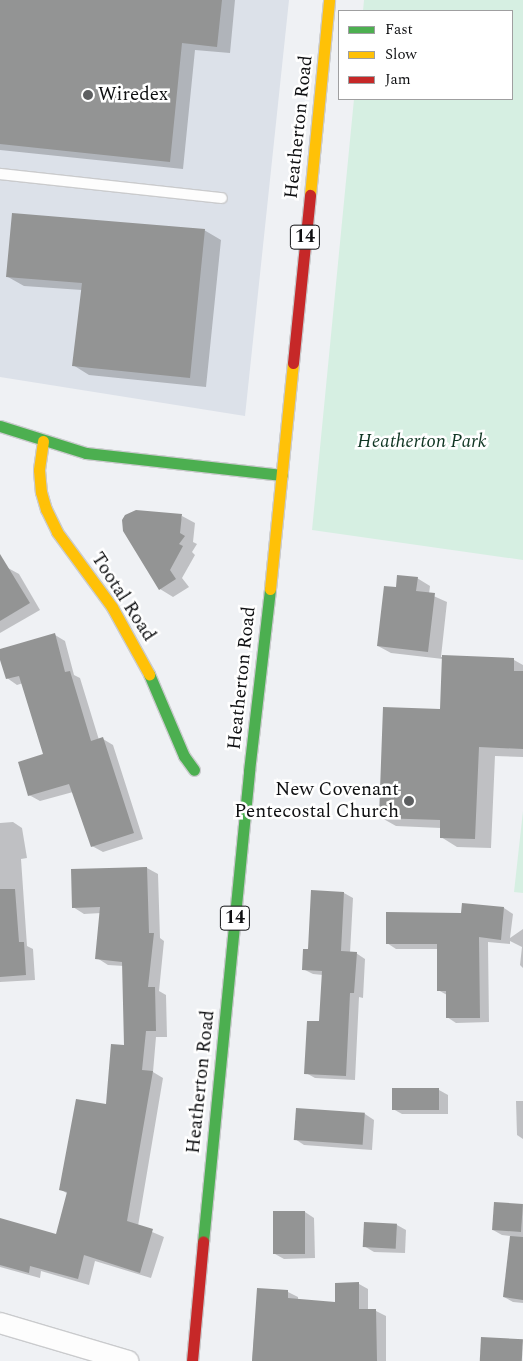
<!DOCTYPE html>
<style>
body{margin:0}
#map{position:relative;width:523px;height:1361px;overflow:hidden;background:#eff1f4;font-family:Spectral,serif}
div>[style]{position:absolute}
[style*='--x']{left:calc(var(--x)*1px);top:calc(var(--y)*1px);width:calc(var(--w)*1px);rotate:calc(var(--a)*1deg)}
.built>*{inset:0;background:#dce1e9}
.green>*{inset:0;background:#d6efe2}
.shadow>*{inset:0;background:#0003}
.building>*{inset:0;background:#939494;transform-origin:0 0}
.roads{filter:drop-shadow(1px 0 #cacbcd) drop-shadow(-1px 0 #cacbcd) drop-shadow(0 1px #cacbcd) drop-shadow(0 -1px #cacbcd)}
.lane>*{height:10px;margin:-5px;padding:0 5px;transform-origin:5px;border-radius:5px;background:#fdfdfd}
.street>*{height:20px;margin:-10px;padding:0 10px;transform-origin:10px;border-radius:10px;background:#fdfdfd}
.fast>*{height:11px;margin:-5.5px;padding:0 5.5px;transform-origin:5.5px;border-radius:5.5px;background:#4caf50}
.slow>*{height:11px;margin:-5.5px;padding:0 5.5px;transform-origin:5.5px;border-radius:5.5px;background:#ffc107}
.jam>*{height:11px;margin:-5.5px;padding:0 5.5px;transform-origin:5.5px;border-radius:5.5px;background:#c62828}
.dots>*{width:14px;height:14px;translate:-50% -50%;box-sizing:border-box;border:2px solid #fff;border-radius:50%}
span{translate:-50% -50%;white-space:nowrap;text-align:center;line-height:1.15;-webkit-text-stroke:5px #fff;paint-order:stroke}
.shield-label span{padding:1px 4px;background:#fff;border:1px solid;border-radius:4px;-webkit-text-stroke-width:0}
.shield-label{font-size:18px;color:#0f1012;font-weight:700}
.poi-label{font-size:19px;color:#0f1012}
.left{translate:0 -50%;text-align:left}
.right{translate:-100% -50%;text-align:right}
.street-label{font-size:19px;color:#0f1012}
.park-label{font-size:19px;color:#103623;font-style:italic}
.legend{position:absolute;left:338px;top:10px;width:175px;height:90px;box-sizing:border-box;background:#fff;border:1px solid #9f9fa0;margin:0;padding:6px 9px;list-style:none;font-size:15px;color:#0f1012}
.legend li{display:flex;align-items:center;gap:10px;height:25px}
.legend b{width:25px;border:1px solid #9f9fa0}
</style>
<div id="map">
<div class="built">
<i style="clip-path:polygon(0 0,289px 0,245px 416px,0 377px)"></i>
</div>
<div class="green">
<i style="clip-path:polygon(364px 0,523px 0,523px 560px,312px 530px,354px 99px,512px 99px,512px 11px,363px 11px)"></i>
<i style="clip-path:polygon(523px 811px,523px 893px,514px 892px)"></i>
</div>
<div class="shadow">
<i style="clip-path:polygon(0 0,235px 0,230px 53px,195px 50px,183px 169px,0 150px)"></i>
<i style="clip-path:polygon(204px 230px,221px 240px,206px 387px,89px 375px,73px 365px,82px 290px,24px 286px,8px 277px)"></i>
<i style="clip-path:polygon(182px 516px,195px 523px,193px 542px,197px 544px,192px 552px,195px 555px,182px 578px,189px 587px,173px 597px,160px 589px)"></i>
<i style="clip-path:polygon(8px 568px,19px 574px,40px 610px,0 633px,0 572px)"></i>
<i style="clip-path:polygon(417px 578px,430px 586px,429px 594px,447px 602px,441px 657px,514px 660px,523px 665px,523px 757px,495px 756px,491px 848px,457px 847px,441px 837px,441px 828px,396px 826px,380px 817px,441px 710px,443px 659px,391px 653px,378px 646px,397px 589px)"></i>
<i style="clip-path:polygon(55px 635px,65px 641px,74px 675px,80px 678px,99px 740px,103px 739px,113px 745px,143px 839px,103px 852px,92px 846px,73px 792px,40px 801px,29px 795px,45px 755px,23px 683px,17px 685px,7px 678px,0 650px)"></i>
<i style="clip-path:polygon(13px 822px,22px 828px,27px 858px,21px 859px,27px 946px,33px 949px,35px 980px,0 982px,0 823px)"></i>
<i style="clip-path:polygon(147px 868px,158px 874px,160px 938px,164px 941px,159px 991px,166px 995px,167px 1037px,156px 1037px,153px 1072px,163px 1078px,138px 1226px,164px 1237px,151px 1278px,95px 1261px,89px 1285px,41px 1271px,40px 1278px,0 1267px,0 1220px,57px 1235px,68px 1194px,60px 1189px,107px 1106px,125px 1046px,124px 966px,108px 965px,97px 958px,101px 913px,84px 914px,73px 907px)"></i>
<i style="clip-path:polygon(312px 891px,344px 893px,353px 898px,350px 953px,356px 953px,365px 959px,363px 998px,359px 997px,355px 1080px,315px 1078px,306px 1073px,320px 1023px,323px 975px,313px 974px,303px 969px,309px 951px)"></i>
<i style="clip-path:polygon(463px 904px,504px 908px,513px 914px,510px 938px,523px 929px,523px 968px,520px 965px,522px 947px,510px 941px,510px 944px,488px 942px,489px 1022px,456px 1023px,447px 1017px,447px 995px,438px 990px,438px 949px,396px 949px,387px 943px,462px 914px)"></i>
<i style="clip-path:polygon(439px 1090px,448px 1095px,448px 1114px,402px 1114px,393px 1109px)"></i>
<i style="clip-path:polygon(516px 1101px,523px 1101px,523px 1139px,517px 1135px)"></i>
<i style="clip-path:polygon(365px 1114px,374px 1120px,372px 1150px,304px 1145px,295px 1139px)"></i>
<i style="clip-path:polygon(523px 1205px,523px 1303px,513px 1302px,504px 1297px,511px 1236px,502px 1235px,493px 1230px)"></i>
<i style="clip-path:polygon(305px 1212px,314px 1218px,315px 1258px,284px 1259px,275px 1254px)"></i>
<i style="clip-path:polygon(365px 1224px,397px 1225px,406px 1230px,405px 1253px,374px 1252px,364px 1246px)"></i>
<i style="clip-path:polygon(359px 1284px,368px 1289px,368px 1311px,376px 1311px,386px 1316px,386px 1361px,252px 1361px,258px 1290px,288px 1292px,298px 1297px,298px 1300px,337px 1304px)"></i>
</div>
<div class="building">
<i style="clip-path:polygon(0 0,222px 0,217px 47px,182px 43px,170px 162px,0 144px)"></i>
<i style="clip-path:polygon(12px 213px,205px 229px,190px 378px,72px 366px,82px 283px,6px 277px)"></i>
<i style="clip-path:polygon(136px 510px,182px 514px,180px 533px,185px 536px,179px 544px,183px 546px,170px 570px,176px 579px,159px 590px,123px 531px,122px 520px,125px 515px)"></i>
<i style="clip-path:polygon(0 554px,30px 603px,0 621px)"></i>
<i style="clip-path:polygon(397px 575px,418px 577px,416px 591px,435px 593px,428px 652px,377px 646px,384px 586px,396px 587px)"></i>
<i style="clip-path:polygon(55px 633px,65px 672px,70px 671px,91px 741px,103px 737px,134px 833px,91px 847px,69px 784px,28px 796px,18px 762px,43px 754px,19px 676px,6px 679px,0 660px,0 649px)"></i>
<i style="clip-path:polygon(442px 655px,514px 658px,514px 671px,523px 671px,523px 749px,479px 747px,475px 839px,440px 838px,440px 820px,379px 818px,383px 707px,440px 709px)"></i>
<i style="clip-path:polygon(147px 867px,149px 933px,154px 933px,148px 987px,155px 987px,156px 1031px,146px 1031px,142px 1070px,153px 1071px,127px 1221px,153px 1229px,140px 1273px,84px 1255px,78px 1279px,30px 1266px,29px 1273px,0 1265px,0 1218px,56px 1234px,67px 1192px,59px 1190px,76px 1099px,106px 1104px,111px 1044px,124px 1045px,122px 962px,95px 959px,100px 907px,72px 908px,71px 869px)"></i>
<i style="clip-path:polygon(0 889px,15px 889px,19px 942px,24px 942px,26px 975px,0 977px)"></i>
<i style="clip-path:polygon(311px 890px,344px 892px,341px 951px,357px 952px,354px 993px,350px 993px,346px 1076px,304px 1074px,307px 1021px,319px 1021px,322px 971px,302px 970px,303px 949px,308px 949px)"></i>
<i style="clip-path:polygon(462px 903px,504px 907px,501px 940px,479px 937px,480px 1018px,446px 1018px,446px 991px,437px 991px,437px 944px,386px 944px,386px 912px,461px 913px)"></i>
<i style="left:392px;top:1088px;width:47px;height:22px"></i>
<i style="left:296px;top:1108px;width:69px;height:32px;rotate:4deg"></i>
<i style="left:494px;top:1202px;width:29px;height:28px;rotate:4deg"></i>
<i style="left:273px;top:1211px;width:32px;height:43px"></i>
<i style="left:364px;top:1222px;width:33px;height:25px;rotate:3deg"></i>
<i style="clip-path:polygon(510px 1236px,523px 1237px,523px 1300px,503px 1297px)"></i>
<i style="clip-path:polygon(359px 1282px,359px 1309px,376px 1309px,377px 1361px,252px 1361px,257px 1288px,288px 1290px,288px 1298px,335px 1302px,335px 1283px)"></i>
<i style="left:481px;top:1337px;width:42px;height:24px;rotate:3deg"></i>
</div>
<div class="roads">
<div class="lane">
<i style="--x:0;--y:174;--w:223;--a:6.2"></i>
</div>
<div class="street">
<i style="--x:0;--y:1323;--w:134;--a:16.5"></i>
</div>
<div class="fast">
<i style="--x:0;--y:426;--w:90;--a:17.4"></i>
<i style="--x:86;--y:453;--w:197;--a:6.4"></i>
<i style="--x:149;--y:674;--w:89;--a:66.9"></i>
<i style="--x:184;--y:756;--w:17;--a:54"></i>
<i style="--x:203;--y:1242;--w:473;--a:-84.4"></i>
<i style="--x:249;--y:771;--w:183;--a:-83.4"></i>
</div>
<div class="slow">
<i style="--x:310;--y:195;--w:196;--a:-84.4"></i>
<i style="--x:43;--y:441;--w:29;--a:98"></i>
<i style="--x:39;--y:470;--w:22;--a:85"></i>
<i style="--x:41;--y:492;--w:18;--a:74"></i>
<i style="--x:46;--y:509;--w:25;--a:64"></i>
<i style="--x:57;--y:532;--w:93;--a:53.7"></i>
<i style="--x:112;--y:607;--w:77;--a:61.1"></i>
<i style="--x:270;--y:589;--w:227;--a:-84.2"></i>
</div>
<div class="jam">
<i style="--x:293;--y:363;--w:169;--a:-84.2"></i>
<i style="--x:192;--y:1361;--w:120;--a:-84.7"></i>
</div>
</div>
<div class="dots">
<i style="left:88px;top:95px;background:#5d5f61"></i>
<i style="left:409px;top:801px;background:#5d5f61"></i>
</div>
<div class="shield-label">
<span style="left:305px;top:237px">14</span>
<span style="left:235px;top:918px">14</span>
</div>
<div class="poi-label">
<span class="left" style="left:98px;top:95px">Wiredex</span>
<span class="right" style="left:399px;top:801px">New Covenant<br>Pentecostal Church</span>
</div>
<div class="street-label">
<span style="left:299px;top:127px;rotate:-84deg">Heatherton Road</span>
<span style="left:123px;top:597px;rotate:57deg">Tootal Road</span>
<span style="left:242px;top:678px;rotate:-84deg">Heatherton Road</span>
<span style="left:201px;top:1082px;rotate:-84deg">Heatherton Road</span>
</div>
<div class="park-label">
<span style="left:422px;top:442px">Heatherton Park</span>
</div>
<ul class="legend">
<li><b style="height:6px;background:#4caf50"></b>Fast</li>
<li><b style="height:6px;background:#ffc107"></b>Slow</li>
<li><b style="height:6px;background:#c62828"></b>Jam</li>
</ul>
</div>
